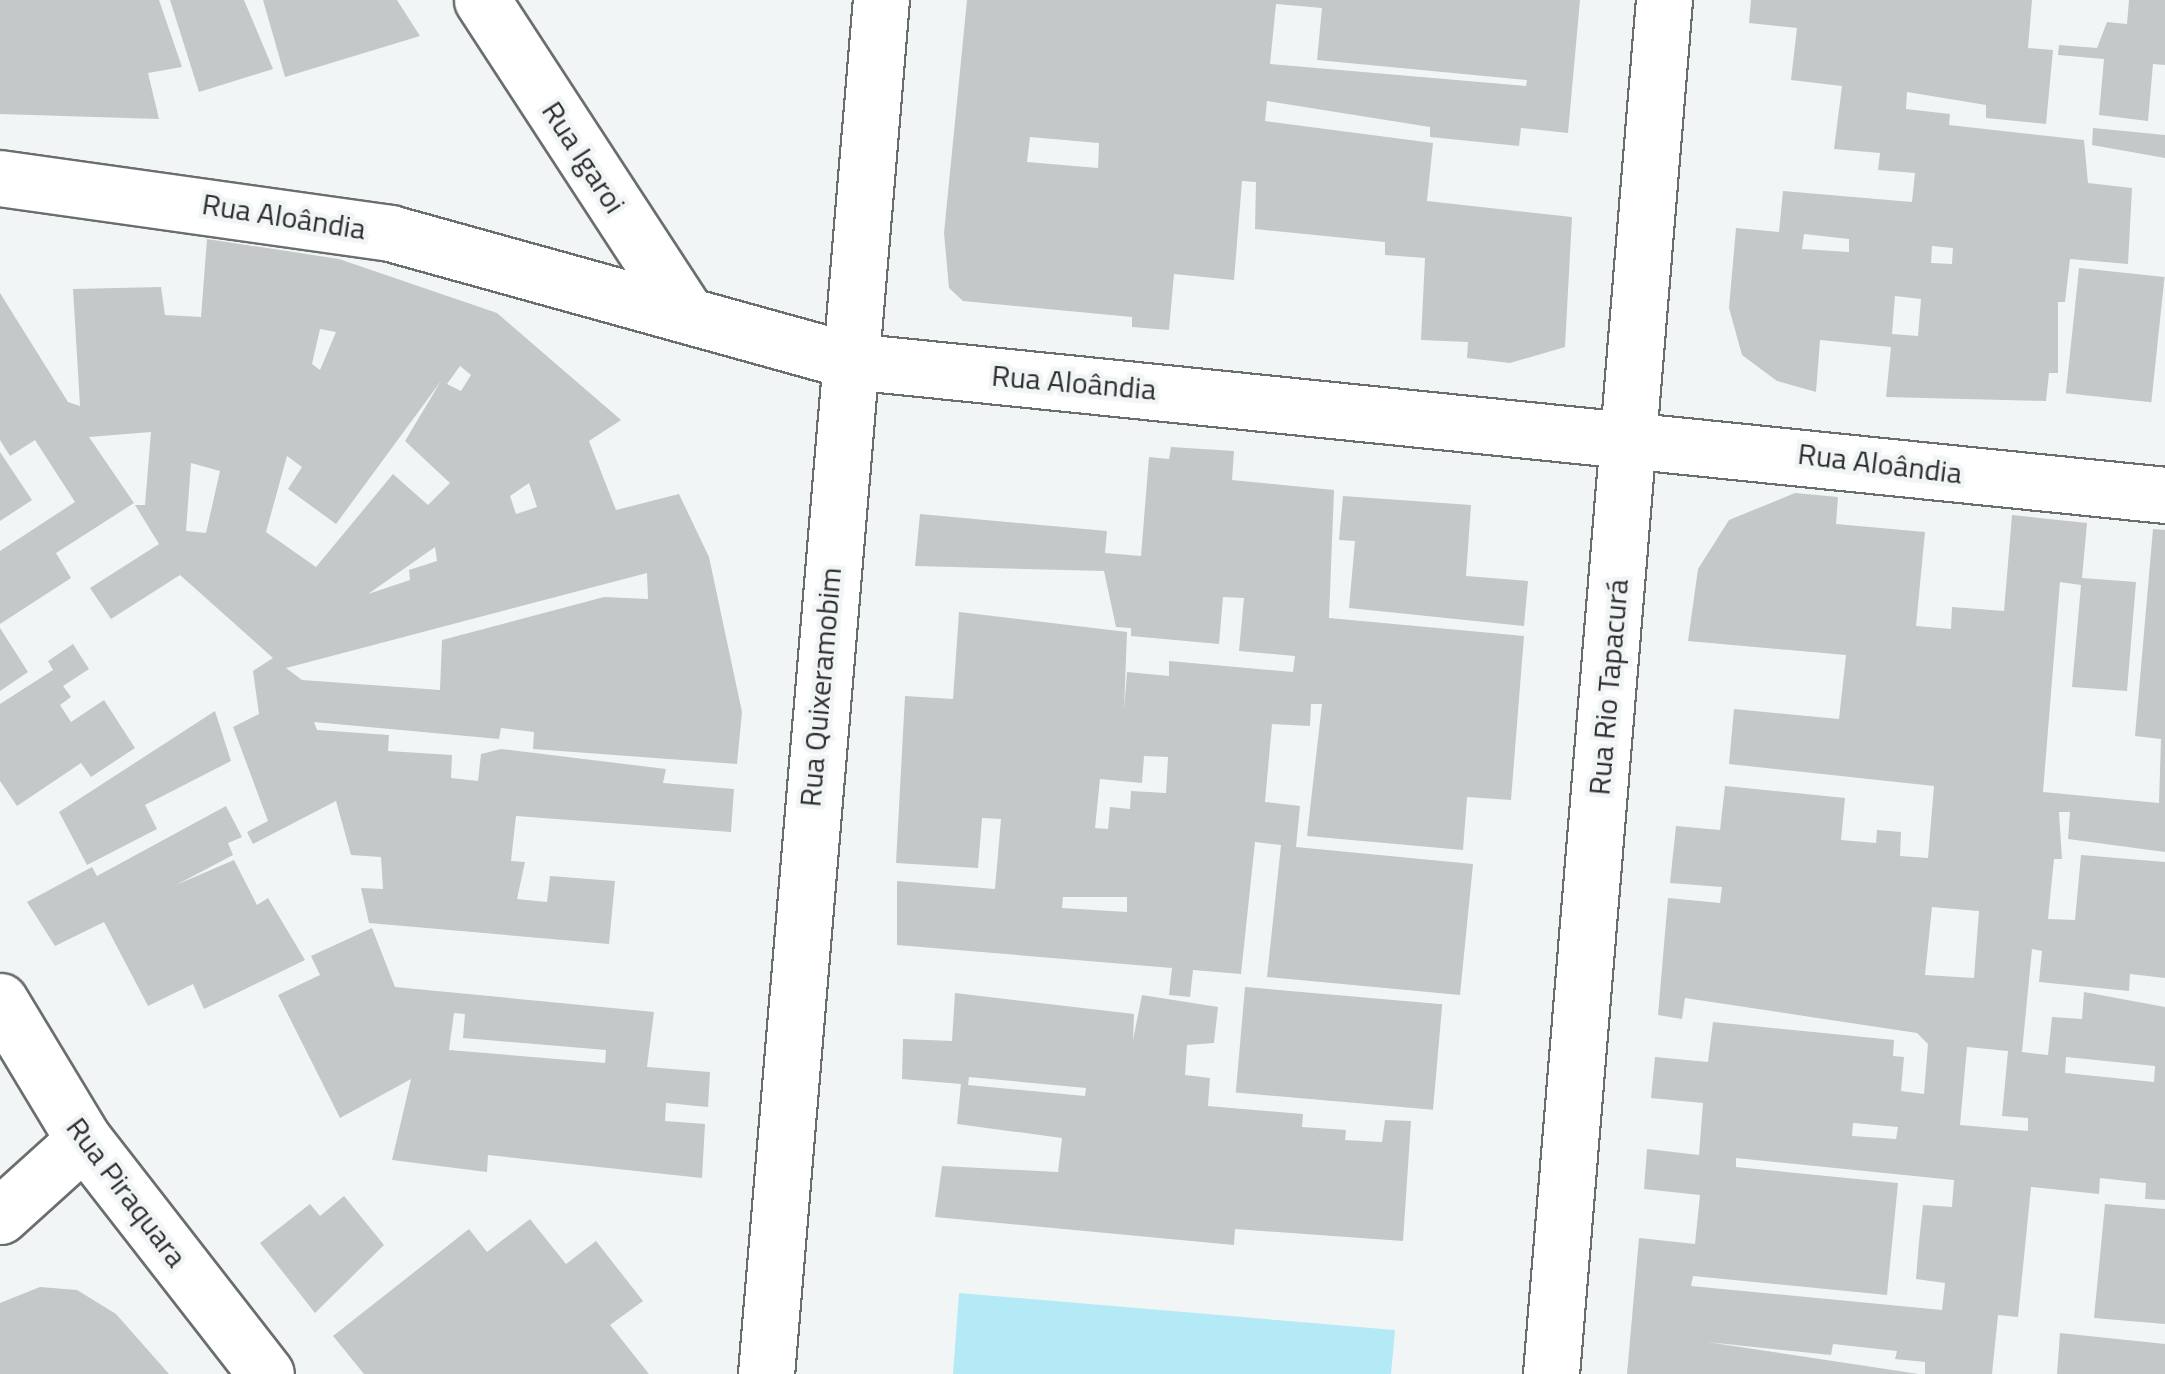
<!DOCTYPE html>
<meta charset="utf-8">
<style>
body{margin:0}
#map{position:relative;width:2165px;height:1374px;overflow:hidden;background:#f1f5f6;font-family:"Titillium Web",sans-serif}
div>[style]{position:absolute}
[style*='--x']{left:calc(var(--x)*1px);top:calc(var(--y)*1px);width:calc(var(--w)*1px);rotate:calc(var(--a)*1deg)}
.green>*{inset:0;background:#b4eaf6}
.building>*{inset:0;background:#c4c8c8;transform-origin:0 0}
.roads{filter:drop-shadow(2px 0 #6b6e6f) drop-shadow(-2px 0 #6b6e6f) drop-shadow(0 2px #6b6e6f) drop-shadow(0 -2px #6b6e6f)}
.minor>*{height:55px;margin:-27.5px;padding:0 27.5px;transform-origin:27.5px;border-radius:27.5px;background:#fff}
span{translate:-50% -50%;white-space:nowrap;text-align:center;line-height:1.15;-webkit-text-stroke:9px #f1f5f6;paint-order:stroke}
.street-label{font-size:30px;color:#2d2f2f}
</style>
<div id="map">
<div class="green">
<i style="clip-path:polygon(959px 1293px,1395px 1330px,1391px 1374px,953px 1374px)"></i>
</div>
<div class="building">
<i style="clip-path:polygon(0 0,159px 0,182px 67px,148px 73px,159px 119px,0 114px)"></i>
<i style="clip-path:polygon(170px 0,244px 0,273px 69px,199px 92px)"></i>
<i style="clip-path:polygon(263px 0,397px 0,420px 36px,285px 77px)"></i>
<i style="clip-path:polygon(evenodd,967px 0,1580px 0,1568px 133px,1521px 128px,1519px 146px,1430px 137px,1430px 127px,1267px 101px,1265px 121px,1433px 143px,1427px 201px,1572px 217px,1565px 347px,1510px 363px,1467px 358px,1468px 342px,1421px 340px,1425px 258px,1385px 255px,1385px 242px,1255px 229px,1256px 182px,1242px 181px,1234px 280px,1174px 274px,1169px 330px,1132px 327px,1132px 317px,963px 301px,949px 288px,944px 233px,967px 0,1276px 4px,1322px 8px,1317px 60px,1527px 80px,1526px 86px,1270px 64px,1276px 4px,967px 0,1030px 137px,1099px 143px,1098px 168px,1027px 162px,1030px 137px)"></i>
<i style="clip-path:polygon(evenodd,1751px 0,2032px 0,2028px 48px,2053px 50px,2046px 124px,1986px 118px,1986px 105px,1907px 92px,1906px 109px,1950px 114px,1949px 125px,2084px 140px,2088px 183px,2132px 188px,2128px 264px,2070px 259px,2065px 302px,2058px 302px,2058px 373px,2049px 373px,2046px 401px,1886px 397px,1891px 347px,1820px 340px,1816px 392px,1777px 381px,1742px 355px,1729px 308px,1736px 228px,1779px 232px,1783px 191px,1912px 202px,1915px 173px,1878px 170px,1880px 153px,1834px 149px,1842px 86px,1791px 80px,1797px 28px,1749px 23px,1751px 0,1804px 234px,1849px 239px,1849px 252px,1802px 249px,1804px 234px,1751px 0,1932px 246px,1953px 248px,1952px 264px,1931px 263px,1932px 246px,1751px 0,1895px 296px,1921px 299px,1918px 336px,1892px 334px,1895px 296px)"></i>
<i style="clip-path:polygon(2129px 0,2165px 0,2165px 65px,2153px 64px,2148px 121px,2099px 115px,2104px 59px,2058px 55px,2059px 45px,2097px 48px,2107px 22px,2127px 24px)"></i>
<i style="clip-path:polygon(2093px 128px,2165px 135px,2165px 158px,2092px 145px)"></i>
<i style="clip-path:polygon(evenodd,207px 239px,339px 259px,497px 313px,621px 420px,589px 441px,616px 510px,679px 494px,709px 557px,742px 712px,737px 764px,533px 749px,534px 732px,501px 728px,499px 739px,314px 722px,317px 730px,389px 735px,388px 751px,452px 755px,451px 778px,478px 781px,481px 754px,501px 749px,666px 769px,663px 783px,734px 789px,731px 832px,516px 816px,511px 861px,525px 862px,517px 899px,547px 902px,550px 876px,615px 881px,609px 944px,369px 923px,361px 888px,383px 889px,381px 857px,351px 855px,336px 801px,253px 844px,247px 832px,268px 821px,233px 727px,259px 714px,253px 671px,273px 658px,180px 575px,111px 619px,90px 588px,159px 544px,135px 505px,145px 505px,151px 432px,89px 437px,134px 503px,56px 553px,71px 578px,0 624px,0 551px,75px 502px,35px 440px,10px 456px,0 440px,0 293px,68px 402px,80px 406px,73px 289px,161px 287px,165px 315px,201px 317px,207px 239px,320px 329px,336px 332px,320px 370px,312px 364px,320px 329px,207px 239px,460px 366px,471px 375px,461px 391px,447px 384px,460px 366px,207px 239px,441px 381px,405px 441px,450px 483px,428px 505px,393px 474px,316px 567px,266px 532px,287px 456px,302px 467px,288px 489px,336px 524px,441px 381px,207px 239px,191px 463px,220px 471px,206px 533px,186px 531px,191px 463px,207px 239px,529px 483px,537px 507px,516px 514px,510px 496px,529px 483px,207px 239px,435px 547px,437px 561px,409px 570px,410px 580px,368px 594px,435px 547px,207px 239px,647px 573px,648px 599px,604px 597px,442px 640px,440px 690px,302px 680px,286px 668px,647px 573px)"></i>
<i style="left:2079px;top:268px;width:86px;height:126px;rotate:6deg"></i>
<i style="clip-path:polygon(evenodd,1171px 447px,1234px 451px,1232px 480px,1334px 490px,1329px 618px,1524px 636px,1511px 800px,1467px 797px,1463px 850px,1307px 836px,1322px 704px,1311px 704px,1310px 726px,1272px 724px,1265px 802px,1300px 806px,1296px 847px,1473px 864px,1460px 995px,1267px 977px,1281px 845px,1255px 842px,1241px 974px,1193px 970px,1190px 997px,1169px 995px,1172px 968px,897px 945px,897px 881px,995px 889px,1001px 819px,982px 818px,978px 868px,896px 863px,905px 696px,953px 699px,959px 612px,1127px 632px,1124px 711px,1127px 672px,1169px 676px,1169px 661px,1293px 672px,1295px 656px,1239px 651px,1244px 598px,1223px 597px,1219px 644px,1131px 636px,1131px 628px,1116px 627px,1104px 571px,915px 566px,920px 514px,1107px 531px,1105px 553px,1141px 556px,1149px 457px,1169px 459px,1171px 447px,1144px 756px,1168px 757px,1166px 793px,1131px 791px,1130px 809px,1110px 807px,1108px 829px,1095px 828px,1100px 779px,1142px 783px,1144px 756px,1171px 447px,1063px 897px,1127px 897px,1127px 912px,1062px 908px,1063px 897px)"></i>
<i style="clip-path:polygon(0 452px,32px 500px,0 521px)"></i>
<i style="clip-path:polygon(evenodd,1795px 493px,1838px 497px,1836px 524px,1925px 532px,1916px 626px,1951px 629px,1952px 607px,2004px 611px,2012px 515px,2087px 523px,2082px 578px,2136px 582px,2127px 691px,2072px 687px,2081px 585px,2060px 582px,2043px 792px,2159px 803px,2161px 739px,2135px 736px,2153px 529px,2165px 530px,2165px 852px,2068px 839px,2070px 812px,2059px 812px,2062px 859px,2054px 859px,2048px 919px,2075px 920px,2081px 855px,2165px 862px,2165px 978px,2130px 974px,2129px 991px,2039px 982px,2042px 951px,2032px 949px,2022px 1052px,2048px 1055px,2052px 1017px,2082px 1019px,2084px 992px,2165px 1007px,2165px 1200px,2145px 1199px,2146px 1183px,2100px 1178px,2099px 1194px,2031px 1187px,2018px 1317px,1998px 1315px,1992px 1374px,1925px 1374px,1925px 1362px,1895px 1359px,1897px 1351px,1833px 1344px,1831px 1355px,1707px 1342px,1919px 1374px,1627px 1374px,1639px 1238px,1695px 1244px,1700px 1195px,1644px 1189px,1647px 1149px,1699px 1155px,1703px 1103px,1651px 1098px,1655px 1057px,1708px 1062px,1713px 1022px,1894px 1040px,1893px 1056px,1904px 1057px,1901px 1091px,1924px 1094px,1928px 1044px,1917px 1033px,1685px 998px,1682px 1019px,1658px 1015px,1668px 898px,1720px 903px,1722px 887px,1670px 883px,1676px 826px,1720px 830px,1725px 786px,1845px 798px,1841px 840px,1876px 843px,1877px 830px,1901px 832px,1900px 856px,1928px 858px,1934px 786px,1729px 764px,1734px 709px,1839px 719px,1846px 655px,1688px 641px,1698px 569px,1729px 520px,1795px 493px,1932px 907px,1979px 911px,1974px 978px,1925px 975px,1932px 907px,1795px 493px,1967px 1047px,2008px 1051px,2002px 1116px,2028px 1118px,2028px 1131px,1960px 1125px,1967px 1047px,1795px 493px,2066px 1057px,2155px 1066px,2154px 1082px,2065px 1073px,2066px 1057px,1795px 493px,1853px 1123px,1898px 1127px,1896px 1139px,1852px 1136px,1853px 1123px,1795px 493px,1736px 1158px,1954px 1180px,1952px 1207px,1923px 1205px,1919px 1242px,1916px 1279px,1945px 1283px,1942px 1310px,1691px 1286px,1693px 1276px,1887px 1295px,1898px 1183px,1736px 1167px,1736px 1158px)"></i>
<i style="clip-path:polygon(1343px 496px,1471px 505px,1466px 576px,1528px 581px,1524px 626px,1349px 608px,1355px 541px,1339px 540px)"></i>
<i style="clip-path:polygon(0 628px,28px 672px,0 691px)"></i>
<i style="clip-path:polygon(73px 644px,89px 669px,63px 686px,71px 697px,60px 705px,71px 722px,104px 700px,135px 748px,91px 777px,81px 763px,17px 806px,0 781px,0 704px,53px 670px,48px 661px)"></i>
<i style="clip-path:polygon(215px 711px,231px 761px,145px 805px,157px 829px,87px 865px,59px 812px)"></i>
<i style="clip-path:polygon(226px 806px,242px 837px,228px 843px,233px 855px,176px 885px,234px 860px,257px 905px,268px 898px,305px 960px,204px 1009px,193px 984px,148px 1006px,104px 922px,55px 946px,27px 902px,92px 867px,97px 876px)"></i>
<i style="clip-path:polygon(evenodd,372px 928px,395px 987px,654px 1012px,647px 1067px,710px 1072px,708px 1107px,666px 1103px,665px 1121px,705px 1124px,702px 1178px,488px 1155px,487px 1172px,392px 1160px,411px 1079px,340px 1118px,278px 995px,320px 975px,311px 956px,372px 928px,454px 1013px,465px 1014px,463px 1038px,606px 1050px,605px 1063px,449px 1050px,454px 1013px)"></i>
<i style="left:1245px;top:987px;width:198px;height:106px;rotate:5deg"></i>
<i style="clip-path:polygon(evenodd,955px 993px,1134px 1014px,1133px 1040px,1142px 995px,1218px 1007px,1214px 1043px,1187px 1045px,1185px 1075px,1210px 1078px,1208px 1106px,1303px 1114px,1302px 1127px,1346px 1130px,1345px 1140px,1382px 1142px,1385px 1120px,1411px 1121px,1403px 1241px,1235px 1229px,1234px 1245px,935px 1217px,942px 1166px,1058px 1172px,1062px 1138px,957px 1124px,961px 1084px,902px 1079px,903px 1039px,952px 1041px,955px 993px,969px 1077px,1086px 1088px,1085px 1096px,968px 1085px,969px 1077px)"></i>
<i style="clip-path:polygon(344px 1196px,384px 1245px,315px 1313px,260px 1243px,310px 1204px,320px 1216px)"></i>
<i style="clip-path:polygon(2105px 1204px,2165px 1209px,2165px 1324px,2094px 1318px)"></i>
<i style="clip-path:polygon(530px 1219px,566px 1264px,596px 1241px,643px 1301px,610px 1325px,649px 1374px,364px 1374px,333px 1336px,469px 1229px,487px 1252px)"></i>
<i style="clip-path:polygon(40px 1287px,77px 1290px,116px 1314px,169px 1374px,0 1374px,0 1303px)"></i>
<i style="clip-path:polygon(2060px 1333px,2165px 1344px,2165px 1374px,2057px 1374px)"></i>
</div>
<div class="roads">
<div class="minor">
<i style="--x:482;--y:0;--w:375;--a:56.9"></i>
<i style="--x:0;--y:178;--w:394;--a:8"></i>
<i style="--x:390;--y:233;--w:478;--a:15.5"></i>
<i style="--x:851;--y:361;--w:1321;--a:5.82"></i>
<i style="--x:0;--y:1001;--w:162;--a:58.9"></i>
<i style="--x:84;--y:1140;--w:296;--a:52.1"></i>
<i style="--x:0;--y:1216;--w:113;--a:-42.1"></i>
<i style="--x:766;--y:1374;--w:1379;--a:-85.22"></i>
<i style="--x:1551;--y:1374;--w:1379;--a:-85.3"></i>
</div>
</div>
<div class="street-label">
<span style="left:584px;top:157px;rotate:57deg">Rua Igaroi</span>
<span style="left:284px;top:216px;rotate:9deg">Rua Aloândia</span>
<span style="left:1074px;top:382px;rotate:5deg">Rua Aloândia</span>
<span style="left:1880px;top:463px;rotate:7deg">Rua Aloândia</span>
<span style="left:820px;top:687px;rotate:-85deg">Rua Quixeramobim</span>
<span style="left:1608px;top:687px;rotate:-85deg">Rua Rio Tapacurá</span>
<span style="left:127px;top:1192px;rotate:53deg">Rua Piraquara</span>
</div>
</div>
